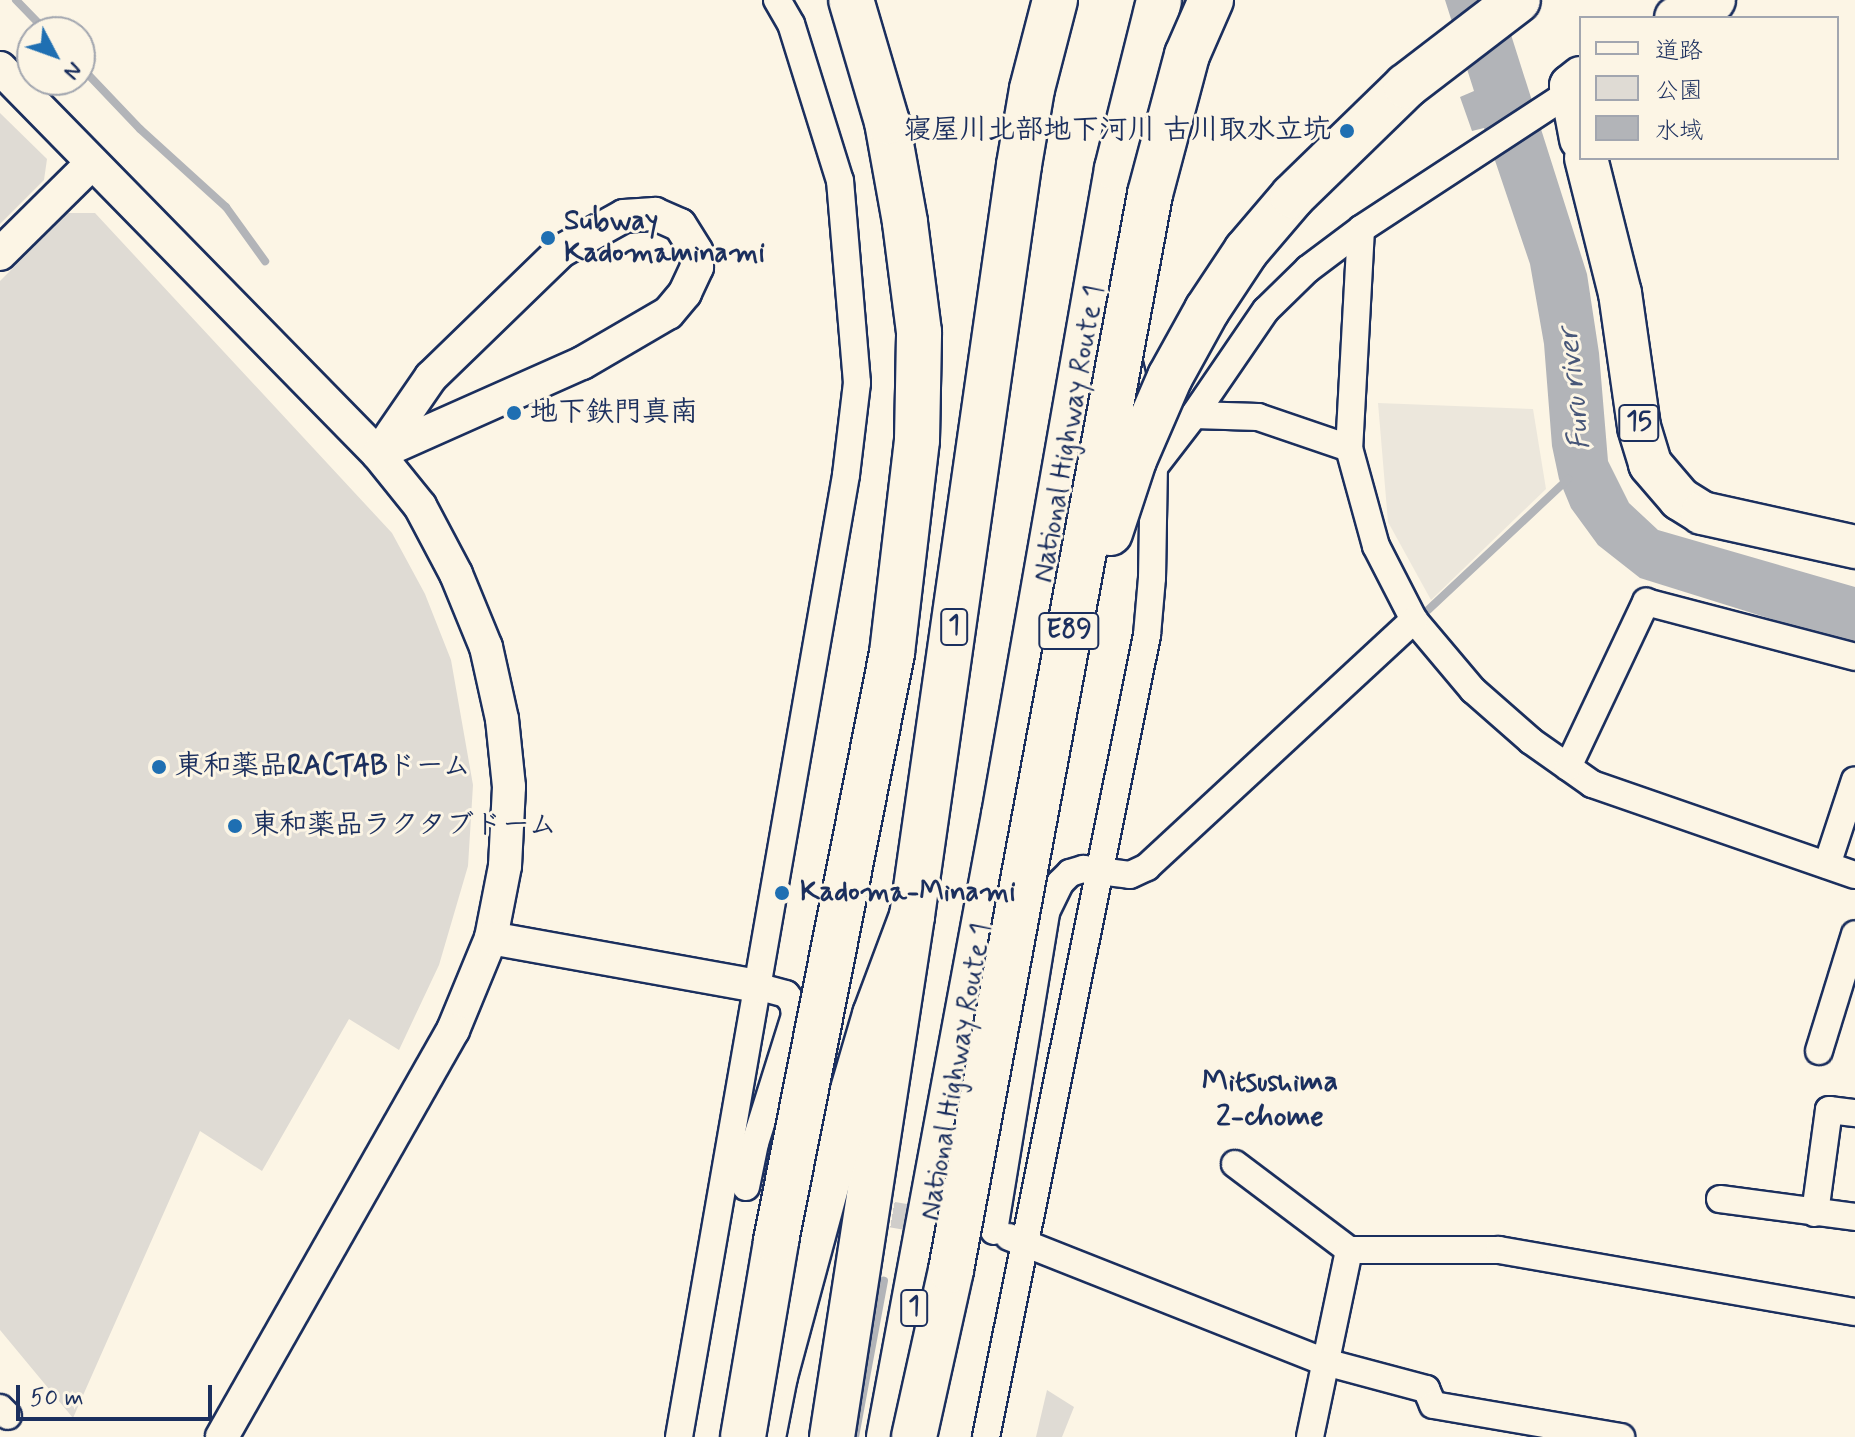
<!DOCTYPE html>
<meta charset="utf-8">
<style>
body{margin:0}
#map{position:relative;width:1855px;height:1437px;overflow:hidden;background:#fcf5e5;font-family:Mynerve,"Klee One",sans-serif}
div>[style]{position:absolute}
[style*='--x']{left:calc(var(--x)*1px);top:calc(var(--y)*1px);width:calc(var(--w)*1px);rotate:calc(var(--a)*1deg)}
.built>*{inset:0;background:#ece7dc}
.green>*{inset:0;background:#dfdbd4}
.water>*{inset:0;background:#b2b4b8}
.stream>*{height:8px;margin:-4px;padding:0 4px;transform-origin:4px;border-radius:4px;background:#b2b4b8}
.minor-tunnel>*{height:26px;margin-top:-13px;transform-origin:0;background:repeating-linear-gradient(90deg,#cfcdca 0 26px,transparent 0 39px)}
.roads{filter:drop-shadow(2px 0 #1b2f5e) drop-shadow(-2px 0 #1b2f5e) drop-shadow(0 2px #1b2f5e) drop-shadow(0 -2px #1b2f5e)}
.minor>*{height:26px;margin:-13px;padding:0 13px;transform-origin:13px;border-radius:13px;background:#fcf5e5}
.tertiary>*{height:32px;margin:-16px;padding:0 16px;transform-origin:16px;border-radius:16px;background:#fcf5e5}
.primary>*{height:42px;margin:-21px;padding:0 21px;transform-origin:21px;border-radius:21px;background:#fcf5e5}
.trunk>*{height:44px;margin:-22px;padding:0 22px;transform-origin:22px;border-radius:22px;background:#fcf5e5}
.motorway>*{height:44px;margin:-22px;padding:0 22px;transform-origin:22px;border-radius:22px;background:#fcf5e5}
.bridges{filter:drop-shadow(2px 0 #1b2f5e) drop-shadow(-2px 0 #1b2f5e) drop-shadow(0 2px #1b2f5e) drop-shadow(0 -2px #1b2f5e)}
.motorway-bridge>*{height:44px;margin:-22px;padding:0 22px;transform-origin:22px;border-radius:22px;background:#fcf5e5}
.dots>*{width:22px;height:22px;translate:-50% -50%;box-sizing:border-box;border:4px solid #fcf5e5;border-radius:50%}
span{translate:-50% -50%;white-space:nowrap;text-align:center;line-height:1.15;-webkit-text-stroke:6px #fcf5e5;paint-order:stroke}
.shield-label span{padding:2px 6px;background:#fcf5e5;border:2px solid;border-radius:6px;-webkit-text-stroke-width:0}
.shield-label{font-size:26px;color:#1b2f5e;font-weight:700}
.poi-label{font-size:28px;color:#1b2f5e;font-weight:700}
.right{translate:-100% -50%;text-align:right}
.left{translate:0 -50%;text-align:left}
.street-label{font-size:28px;color:#1b2f5e}
.water-label{font-size:30px;color:#485779;font-style:italic}
.neighbourhood-label{font-size:30px;color:#1b2f5e;font-weight:700}
.legend{position:absolute;left:1579px;top:16px;width:260px;height:144px;box-sizing:border-box;background:#fcf5e5;border:2px solid #a2a6af;margin:0;padding:10px 14px;list-style:none;font-size:24px;color:#1b2f5e}
.legend li{display:flex;align-items:center;gap:16px;height:40px}
.legend b{width:40px;border:2px solid #a2a6af}
.north{position:absolute;left:16px;top:16px;width:80px;height:80px;box-sizing:border-box;background:#fcf5e5;border:2px solid #a2a6af;border-radius:50%;rotate:131deg;font-size:22px;font-weight:700;line-height:32px;text-align:center;color:#1b2f5e}
.north::after{content:'';display:block;margin:auto;width:28px;height:36px;background:#1f6fb2;clip-path:polygon(50% 0,100% 100%,50% 72%,0 100%)}
.scale{position:absolute;left:16px;top:1385px;width:196px;height:36px;box-sizing:border-box;border:4px solid #1b2f5e;border-top:0;padding-left:10px;font-size:24px;line-height:28px;white-space:nowrap;color:#1b2f5e;-webkit-text-stroke:6px #fcf5e5;paint-order:stroke}
</style>
<div id="map">
<div class="built">
<i style="clip-path:polygon(1378px 403px,1533px 409px,1546px 489px,1431px 600px,1388px 522px)"></i>
</div>
<div class="green">
<i style="clip-path:polygon(0 113px,47px 159px,44px 180px,0 224px)"></i>
<i style="clip-path:polygon(68px 213px,95px 213px,392px 533px,425px 594px,451px 660px,473px 785px,468px 866px,439px 965px,399px 1050px,349px 1019px,262px 1171px,200px 1131px,73px 1418px,0 1330px,0 281px)"></i>
<i style="clip-path:polygon(1047px 1390px,1074px 1407px,1062px 1437px,1036px 1437px)"></i>
</div>
<div class="water">
<i style="clip-path:polygon(1445px 0,1500px 0,1587px 274px,1599px 353px,1608px 461px,1629px 503px,1658px 530px,1855px 587px,1855px 645px,1640px 578px,1598px 545px,1571px 508px,1559px 479px,1552px 446px,1544px 344px,1530px 264px,1484px 128px,1472px 131px,1460px 97px,1474px 91px)"></i>
</div>
<div class="stream">
<i style="--x:16;--y:0;--w:45;--a:45.9"></i>
<i style="--x:80;--y:66;--w:87;--a:46.4"></i>
<i style="--x:140;--y:129;--w:116;--a:42.2"></i>
<i style="--x:226;--y:207;--w:67;--a:54.2"></i>
<i style="--x:1428;--y:610;--w:192;--a:-43.1"></i>
<i style="--x:855;--y:1437;--w:159;--a:-79.5"></i>
</div>
<div class="minor-tunnel">
<i style="--x:854;--y:1208;--w:88;--a:9.8"></i>
</div>
<div class="roads">
<div class="minor">
<i style="--x:1361;--y:229;--w:219;--a:93.1"></i>
<i style="--x:1349;--y:448;--w:102;--a:74.6"></i>
<i style="--x:1376;--y:546;--w:83;--a:62.8"></i>
<i style="--x:1414;--y:620;--w:92;--a:49.9"></i>
<i style="--x:1473;--y:690;--w:77;--a:41.3"></i>
<i style="--x:1531;--y:741;--w:75;--a:35.2"></i>
<i style="--x:1592;--y:784;--w:278;--a:19.1"></i>
<i style="--x:1194;--y:415;--w:64;--a:1.8"></i>
<i style="--x:1258;--y:417;--w:96;--a:18.8"></i>
<i style="--x:1154;--y:467;--w:66;--a:-52.4"></i>
<i style="--x:1194;--y:415;--w:127;--a:-55.6"></i>
<i style="--x:1266;--y:310;--w:59;--a:-44.3"></i>
<i style="--x:1308;--y:269;--w:66;--a:-37"></i>
<i style="--x:1361;--y:229;--w:239;--a:-33.2"></i>
<i style="--x:1561;--y:98;--w:16;--a:-50"></i>
<i style="--x:1568;--y:767;--w:183;--a:-64.7"></i>
<i style="--x:1646;--y:602;--w:216;--a:14.7"></i>
<i style="--x:1827;--y:865;--w:89;--a:-71.8"></i>
<i style="--x:1819;--y:1051;--w:122;--a:-72.9"></i>
<i style="--x:1235;--y:1164;--w:143;--a:37"></i>
<i style="--x:746;--y:1187;--w:45;--a:-78.4"></i>
<i style="--x:755;--y:1143;--w:134;--a:-72.6"></i>
<i style="--x:795;--y:1015;--w:12;--a:-99"></i>
<i style="--x:793;--y:1003;--w:11;--a:-128"></i>
<i style="--x:786;--y:994;--w:30;--a:-165"></i>
<i style="--x:1720;--y:1199;--w:136;--a:7.6"></i>
<i style="--x:1815;--y:1213;--w:104;--a:-82.3"></i>
<i style="--x:1829;--y:1110;--w:26;--a:7"></i>
<i style="--x:994;--y:1231;--w:323;--a:-80.7"></i>
<i style="--x:1046;--y:912;--w:32;--a:-64"></i>
<i style="--x:1060;--y:883;--w:14;--a:-45"></i>
<i style="--x:1070;--y:873;--w:14;--a:-17"></i>
<i style="--x:1083;--y:869;--w:47;--a:7.3"></i>
<i style="--x:1130;--y:875;--w:19;--a:-25"></i>
<i style="--x:1147;--y:867;--w:364;--a:-42.8"></i>
<i style="--x:1009;--y:1237;--w:340;--a:21.6"></i>
<i style="--x:1325;--y:1362;--w:105;--a:15"></i>
<i style="--x:1426;--y:1389;--w:17;--a:66"></i>
<i style="--x:1433;--y:1405;--w:191;--a:9.7"></i>
<i style="--x:0;--y:1408;--w:11;--a:45"></i>
<i style="--x:679;--y:1437;--w:976;--a:-80.15"></i>
<i style="--x:846;--y:475;--w:93;--a:-83.2"></i>
<i style="--x:857;--y:383;--w:203;--a:-94.8"></i>
<i style="--x:840;--y:181;--w:164;--a:-107.3"></i>
<i style="--x:791;--y:24;--w:28;--a:-120"></i>
<i style="--x:986;--y:1437;--w:818;--a:-78.65"></i>
<i style="--x:1147;--y:635;--w:57;--a:-85"></i>
<i style="--x:1152;--y:578;--w:111;--a:-89"></i>
<i style="--x:1154;--y:467;--w:111;--a:-103.5"></i>
<i style="--x:1310;--y:1437;--w:191;--a:-78.2"></i>
<i style="--x:1349;--y:1250;--w:150;--a:0"></i>
<i style="--x:1499;--y:1250;--w:361;--a:9.9"></i>
</div>
<div class="tertiary">
<i style="--x:0;--y:68;--w:540;--a:45.6"></i>
<i style="--x:378;--y:454;--w:67;--a:51.1"></i>
<i style="--x:420;--y:506;--w:77;--a:62.1"></i>
<i style="--x:456;--y:574;--w:79;--a:67.7"></i>
<i style="--x:486;--y:647;--w:74;--a:77.5"></i>
<i style="--x:502;--y:719;--w:68;--a:84.1"></i>
<i style="--x:509;--y:787;--w:79;--a:92.9"></i>
<i style="--x:505;--y:866;--w:73;--a:101"></i>
<i style="--x:491;--y:938;--w:100;--a:112.4"></i>
<i style="--x:453;--y:1030;--w:468;--a:119.6"></i>
<i style="--x:655;--y:214;--w:27;--a:24"></i>
<i style="--x:680;--y:225;--w:31;--a:58"></i>
<i style="--x:696;--y:251;--w:16;--a:86"></i>
<i style="--x:697;--y:267;--w:29;--a:115"></i>
<i style="--x:685;--y:293;--w:26;--a:130"></i>
<i style="--x:668;--y:313;--w:99;--a:149.8"></i>
<i style="--x:582;--y:363;--w:223;--a:156"></i>
<i style="--x:378;--y:454;--w:93;--a:-55.5"></i>
<i style="--x:431;--y:377;--w:181;--a:-44.1"></i>
<i style="--x:561;--y:251;--w:72;--a:-29.1"></i>
<i style="--x:624;--y:216;--w:31;--a:-4"></i>
<i style="--x:0;--y:254;--w:129;--a:-44.7"></i>
<i style="--x:491;--y:938;--w:270;--a:10.2"></i>
</div>
<div class="primary">
<i style="--x:1676;--y:18;--w:42;--a:-25.3"></i>
<i style="--x:1581;--y:78;--w:13;--a:141"></i>
<i style="--x:1571;--y:86;--w:54;--a:79.3"></i>
<i style="--x:1586;--y:158;--w:139;--a:75.9"></i>
<i style="--x:1620;--y:293;--w:135;--a:81.9"></i>
<i style="--x:1639;--y:427;--w:39;--a:73"></i>
<i style="--x:1650;--y:464;--w:46;--a:49.4"></i>
<i style="--x:1680;--y:499;--w:26;--a:32"></i>
<i style="--x:1702;--y:513;--w:157;--a:12.5"></i>
</div>
<div class="trunk">
<i style="--x:832;--y:1437;--w:527;--a:-81.27"></i>
<i style="--x:912;--y:916;--w:759;--a:-81.89"></i>
<i style="--x:1019;--y:165;--w:77;--a:-80.3"></i>
<i style="--x:1032;--y:89;--w:92;--a:-75.5"></i>
<i style="--x:889;--y:1437;--w:633;--a:-79.53"></i>
<i style="--x:1004;--y:815;--w:656;--a:-80.08"></i>
<i style="--x:1117;--y:169;--w:174;--a:-76"></i>
</div>
<div class="motorway">
<i style="--x:937;--y:1280;--w:102;--a:-89.4"></i>
<i style="--x:764;--y:1432;--w:57;--a:-78.9"></i>
<i style="--x:775;--y:1376;--w:254;--a:-74.9"></i>
<i style="--x:841;--y:1131;--w:121;--a:-73.7"></i>
<i style="--x:875;--y:1015;--w:106;--a:-69.5"></i>
</div>
</div>
<div class="bridges">
<div class="motorway-bridge">
<i style="--x:1110;--y:533;--w:77;--a:-71.8"></i>
<i style="--x:1134;--y:460;--w:90;--a:-66.6"></i>
<i style="--x:1170;--y:377;--w:77;--a:-61.1"></i>
<i style="--x:1207;--y:310;--w:71;--a:-56.5"></i>
<i style="--x:1246;--y:251;--w:72;--a:-49.5"></i>
<i style="--x:1293;--y:196;--w:158;--a:-44.2"></i>
<i style="--x:1406;--y:86;--w:141;--a:-37.5"></i>
<i style="--x:743;--y:1437;--w:199;--a:-80.4"></i>
<i style="--x:776;--y:1241;--w:599;--a:-78.84"></i>
<i style="--x:892;--y:653;--w:214;--a:-83.3"></i>
<i style="--x:917;--y:440;--w:108;--a:-88.9"></i>
<i style="--x:919;--y:332;--w:111;--a:-97.3"></i>
<i style="--x:905;--y:222;--w:102;--a:-100.2"></i>
<i style="--x:887;--y:122;--w:127;--a:-106.4"></i>
<i style="--x:914;--y:1437;--w:171;--a:-77.5"></i>
<i style="--x:951;--y:1270;--w:1094;--a:-79.52"></i>
<i style="--x:1150;--y:194;--w:144;--a:-75.1"></i>
<i style="--x:1187;--y:55;--w:60;--a:-66.4"></i>
</div>
</div>
<div class="dots">
<i style="left:1347px;top:131px;background:#1f6fb2"></i>
<i style="left:548px;top:238px;background:#1f6fb2"></i>
<i style="left:514px;top:413px;background:#1f6fb2"></i>
<i style="left:159px;top:767px;background:#1f6fb2"></i>
<i style="left:235px;top:826px;background:#1f6fb2"></i>
<i style="left:782px;top:893px;background:#1f6fb2"></i>
</div>
<div class="shield-label">
<span style="left:1639px;top:423px">15</span>
<span style="left:954px;top:627px">1</span>
<span style="left:1069px;top:631px">E89</span>
<span style="left:914px;top:1308px">1</span>
</div>
<div class="poi-label">
<span class="right" style="left:1331px;top:131px">寝屋川北部地下河川 古川取水立坑</span>
<span class="left" style="left:564px;top:238px">Subway<br>Kadomaminami</span>
<span class="left" style="left:530px;top:413px">地下鉄門真南</span>
<span class="left" style="left:175px;top:767px">東和薬品RACTABドーム</span>
<span class="left" style="left:251px;top:826px">東和薬品ラクタブドーム</span>
<span class="left" style="left:800px;top:893px">Kadoma-Minami</span>
</div>
<div class="street-label">
<span style="left:1070px;top:434px;rotate:-80deg">National Highway Route 1</span>
<span style="left:957px;top:1072px;rotate:-80deg">National Highway Route 1</span>
</div>
<div class="water-label">
<span style="left:1575px;top:389px;rotate:-96deg">Furu river</span>
</div>
<div class="neighbourhood-label">
<span style="left:1270px;top:1099px">Mitsushima<br>2-chome</span>
</div>
<ul class="legend">
<li><b style="height:10px;background:#fcf5e5"></b>道路</li>
<li><b style="height:22px;background:#dfdbd4"></b>公園</li>
<li><b style="height:22px;background:#b2b4b8"></b>水域</li>
</ul>
<div class="north">N</div>
<div class="scale">50 m</div>
</div>
